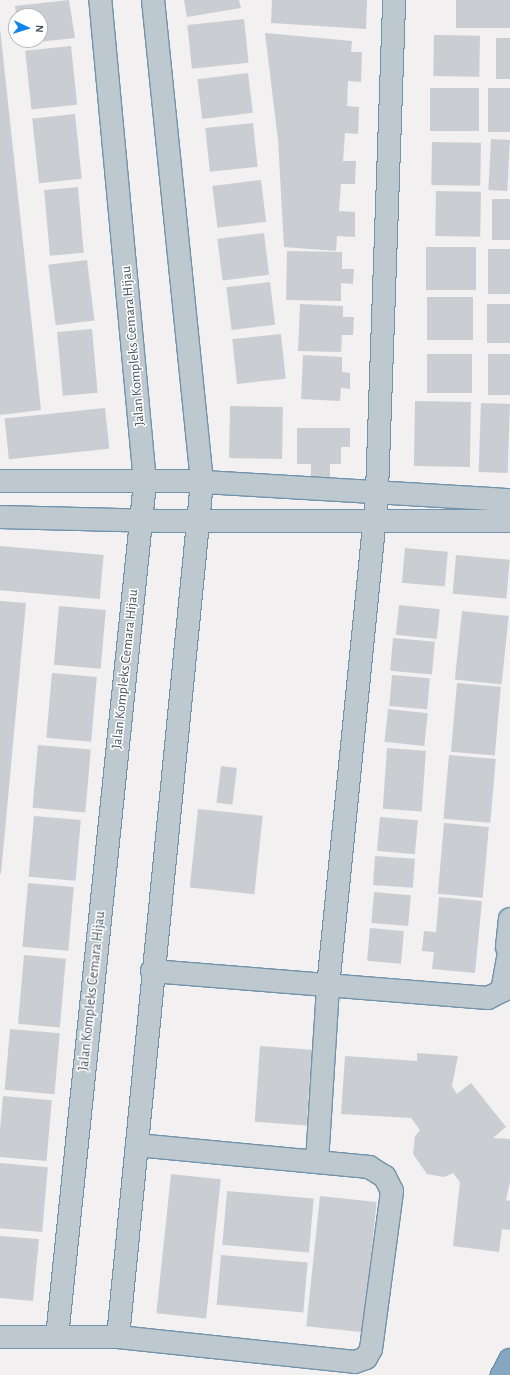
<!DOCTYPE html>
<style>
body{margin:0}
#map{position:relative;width:510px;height:1375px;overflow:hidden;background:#f2f0f0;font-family:"Alegreya Sans",sans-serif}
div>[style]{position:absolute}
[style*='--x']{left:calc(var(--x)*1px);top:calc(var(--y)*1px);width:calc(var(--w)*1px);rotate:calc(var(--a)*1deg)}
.building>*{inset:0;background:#caced3;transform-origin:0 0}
.roads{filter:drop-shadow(1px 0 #7192ac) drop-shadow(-1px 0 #7192ac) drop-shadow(0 1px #7192ac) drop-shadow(0 -1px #7192ac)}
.minor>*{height:22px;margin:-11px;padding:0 11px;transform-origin:11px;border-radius:11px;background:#bdc9cf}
.highway>*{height:22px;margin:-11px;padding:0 11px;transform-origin:11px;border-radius:11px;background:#86a7c1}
span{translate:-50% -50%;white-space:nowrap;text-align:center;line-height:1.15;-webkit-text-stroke:3px #fff;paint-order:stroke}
.street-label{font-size:14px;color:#47555e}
.north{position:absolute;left:8px;top:8px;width:40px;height:40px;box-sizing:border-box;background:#fff;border:1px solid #b5bbbf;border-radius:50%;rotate:94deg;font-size:11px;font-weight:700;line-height:16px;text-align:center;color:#47555e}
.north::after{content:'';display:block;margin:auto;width:14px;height:18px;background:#1181eb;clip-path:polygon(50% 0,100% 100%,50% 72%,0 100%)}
</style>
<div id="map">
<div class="building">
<i style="clip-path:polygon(69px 0,75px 38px,19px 44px,18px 40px,40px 40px,40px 16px,16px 16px,15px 6px)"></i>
<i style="clip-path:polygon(184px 0,239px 0,241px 8px,187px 17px)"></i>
<i style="clip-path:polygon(272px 0,367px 0,366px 29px,271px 23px)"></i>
<i style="left:456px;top:0;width:54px;height:28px"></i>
<i style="left:244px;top:19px;width:44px;height:57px;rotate:84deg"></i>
<i style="clip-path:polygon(0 28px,41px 410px,0 415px)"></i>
<i style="clip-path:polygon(265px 33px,352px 41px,351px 52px,362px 52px,361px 82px,348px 81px,347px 106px,359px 107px,358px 134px,345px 133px,343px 161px,356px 161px,355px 184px,341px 184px,339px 211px,355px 212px,355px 237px,337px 236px,336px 251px,284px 247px,278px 140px)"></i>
<i style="left:434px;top:35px;width:46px;height:41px;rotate:1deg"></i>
<i style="left:496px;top:38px;width:14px;height:41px"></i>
<i style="left:71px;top:46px;width:59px;height:46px;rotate:84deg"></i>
<i style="left:248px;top:73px;width:40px;height:51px;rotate:83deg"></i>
<i style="left:430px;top:88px;width:49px;height:43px"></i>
<i style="left:488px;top:88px;width:22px;height:44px"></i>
<i style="left:75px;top:114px;width:65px;height:43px;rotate:84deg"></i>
<i style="left:253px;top:123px;width:44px;height:48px;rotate:84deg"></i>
<i style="left:491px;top:139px;width:19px;height:51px;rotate:3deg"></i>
<i style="left:432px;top:142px;width:49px;height:43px;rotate:1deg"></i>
<i style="left:261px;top:180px;width:42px;height:49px;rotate:83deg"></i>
<i style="left:78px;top:187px;width:66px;height:34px;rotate:85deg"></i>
<i style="left:436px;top:191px;width:45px;height:45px;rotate:1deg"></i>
<i style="left:492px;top:199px;width:18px;height:41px"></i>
<i style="left:264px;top:233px;width:42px;height:47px;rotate:83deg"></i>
<i style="left:426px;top:247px;width:50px;height:43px"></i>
<i style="left:488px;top:249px;width:22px;height:45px"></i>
<i style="clip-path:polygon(287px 251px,342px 252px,342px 269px,354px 269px,353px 284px,341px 283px,341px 301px,286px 300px)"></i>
<i style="left:87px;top:260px;width:61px;height:39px;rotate:83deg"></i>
<i style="left:270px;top:282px;width:43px;height:44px;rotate:83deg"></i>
<i style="left:427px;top:297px;width:46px;height:43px"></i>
<i style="clip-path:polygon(300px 304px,343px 306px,343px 317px,354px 317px,353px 335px,342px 335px,341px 352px,298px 351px)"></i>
<i style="left:487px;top:304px;width:23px;height:39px"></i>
<i style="left:92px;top:329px;width:64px;height:35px;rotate:85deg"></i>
<i style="left:281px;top:334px;width:45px;height:49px;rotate:84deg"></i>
<i style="left:427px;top:354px;width:45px;height:39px"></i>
<i style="left:488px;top:354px;width:22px;height:41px"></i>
<i style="clip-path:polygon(303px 355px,342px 357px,342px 372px,350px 373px,350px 389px,341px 388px,340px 401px,301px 399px)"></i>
<i style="left:415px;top:401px;width:56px;height:65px;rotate:1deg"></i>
<i style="left:481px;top:403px;width:29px;height:69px;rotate:2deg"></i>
<i style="left:230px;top:406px;width:53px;height:52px;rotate:1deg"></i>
<i style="left:105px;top:408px;width:41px;height:101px;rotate:84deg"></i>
<i style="clip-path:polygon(297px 428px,350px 428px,350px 447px,341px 447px,341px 464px,330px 464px,330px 477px,311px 477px,311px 464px,297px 464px)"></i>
<i style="left:0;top:546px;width:104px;height:44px;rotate:5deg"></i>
<i style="left:405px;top:548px;width:43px;height:35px;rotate:5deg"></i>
<i style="left:456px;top:555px;width:54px;height:39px;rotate:5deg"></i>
<i style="clip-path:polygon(0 601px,26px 603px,1px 874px,0 873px)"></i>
<i style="left:399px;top:605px;width:41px;height:30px;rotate:6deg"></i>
<i style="left:59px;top:606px;width:47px;height:59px;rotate:5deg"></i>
<i style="left:462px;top:611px;width:47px;height:69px;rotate:6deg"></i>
<i style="left:393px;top:638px;width:42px;height:33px;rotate:5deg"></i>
<i style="left:52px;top:673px;width:45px;height:65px;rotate:5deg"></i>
<i style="left:392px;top:675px;width:38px;height:31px;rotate:5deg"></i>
<i style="left:457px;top:683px;width:44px;height:69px;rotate:5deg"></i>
<i style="left:388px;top:709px;width:40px;height:33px;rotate:6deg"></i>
<i style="left:38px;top:745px;width:53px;height:63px;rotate:5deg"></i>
<i style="left:387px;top:748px;width:39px;height:61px;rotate:4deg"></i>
<i style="left:449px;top:755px;width:47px;height:64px;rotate:5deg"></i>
<i style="left:221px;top:766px;width:16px;height:37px;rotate:7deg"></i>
<i style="left:198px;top:809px;width:65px;height:79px;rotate:6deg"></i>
<i style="left:34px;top:816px;width:47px;height:61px;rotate:5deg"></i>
<i style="left:380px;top:817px;width:38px;height:34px;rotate:5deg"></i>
<i style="left:444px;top:823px;width:45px;height:71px;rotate:5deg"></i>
<i style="left:375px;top:856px;width:40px;height:29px;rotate:4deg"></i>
<i style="left:28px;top:883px;width:46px;height:64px;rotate:5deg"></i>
<i style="left:374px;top:892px;width:37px;height:31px;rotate:5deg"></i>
<i style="clip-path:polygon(439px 897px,482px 901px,475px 973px,432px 969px,434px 952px,422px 951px,424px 931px,436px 932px)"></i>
<i style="left:370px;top:928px;width:34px;height:33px;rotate:5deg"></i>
<i style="left:24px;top:955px;width:42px;height:69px;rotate:5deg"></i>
<i style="left:10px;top:1029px;width:50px;height:61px;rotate:5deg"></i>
<i style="left:260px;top:1046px;width:52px;height:76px;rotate:4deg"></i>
<i style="clip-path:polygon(417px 1053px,458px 1056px,452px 1086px,457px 1094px,471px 1083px,506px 1127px,493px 1138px,510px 1139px,510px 1182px,506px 1200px,510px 1201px,510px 1230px,502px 1229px,499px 1252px,453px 1246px,460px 1182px,453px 1173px,444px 1177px,427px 1174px,413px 1154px,415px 1136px,420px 1130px,411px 1118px,341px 1114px,345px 1056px,417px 1061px)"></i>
<i style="left:3px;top:1096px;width:49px;height:61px;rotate:5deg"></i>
<i style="left:0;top:1163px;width:48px;height:65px;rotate:5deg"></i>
<i style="left:171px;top:1174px;width:50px;height:140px;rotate:6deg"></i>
<i style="left:227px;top:1191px;width:87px;height:54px;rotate:5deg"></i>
<i style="left:320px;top:1196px;width:57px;height:131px;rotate:6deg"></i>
<i style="clip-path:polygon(0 1236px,39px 1239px,33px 1301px,0 1298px)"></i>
<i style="left:221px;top:1255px;width:87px;height:50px;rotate:5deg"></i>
</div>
<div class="roads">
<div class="minor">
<i style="--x:0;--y:481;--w:187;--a:0"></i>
<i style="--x:187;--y:481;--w:324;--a:3.4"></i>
<i style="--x:0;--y:517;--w:159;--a:1.4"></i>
<i style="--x:159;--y:521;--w:351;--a:0"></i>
<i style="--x:507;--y:947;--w:28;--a:-84"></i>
<i style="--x:152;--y:971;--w:337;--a:4.6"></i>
<i style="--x:488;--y:998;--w:16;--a:-27"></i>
<i style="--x:502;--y:991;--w:45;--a:-79.7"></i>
<i style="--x:317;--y:1162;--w:175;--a:-86.4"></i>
<i style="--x:328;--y:987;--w:497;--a:-84.3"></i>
<i style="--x:377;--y:492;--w:492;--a:-88"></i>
<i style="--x:0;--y:1337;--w:118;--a:0"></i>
<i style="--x:118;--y:1337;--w:238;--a:6"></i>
<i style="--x:355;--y:1362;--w:12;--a:-20"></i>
<i style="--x:366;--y:1358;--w:10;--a:-61"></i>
<i style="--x:371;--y:1349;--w:159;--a:-82.4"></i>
<i style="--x:392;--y:1191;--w:16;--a:-117"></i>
<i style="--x:385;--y:1177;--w:19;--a:-148"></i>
<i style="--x:369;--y:1167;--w:233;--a:-174.6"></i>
<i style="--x:57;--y:1337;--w:860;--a:-84.12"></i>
<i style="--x:145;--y:482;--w:484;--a:-95.3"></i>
<i style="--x:118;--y:1337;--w:859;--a:-84.39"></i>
<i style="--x:202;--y:482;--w:484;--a:-95.8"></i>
</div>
<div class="highway">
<i style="--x:502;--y:1375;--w:17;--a:-62"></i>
</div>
</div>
<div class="street-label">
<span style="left:133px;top:346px;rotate:-95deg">Jalan Kompleks Cemara Hijau</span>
<span style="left:125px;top:669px;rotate:-84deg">Jalan Kompleks Cemara Hijau</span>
<span style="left:92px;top:991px;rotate:-84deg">Jalan Kompleks Cemara Hijau</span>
</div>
<div class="north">N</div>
</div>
